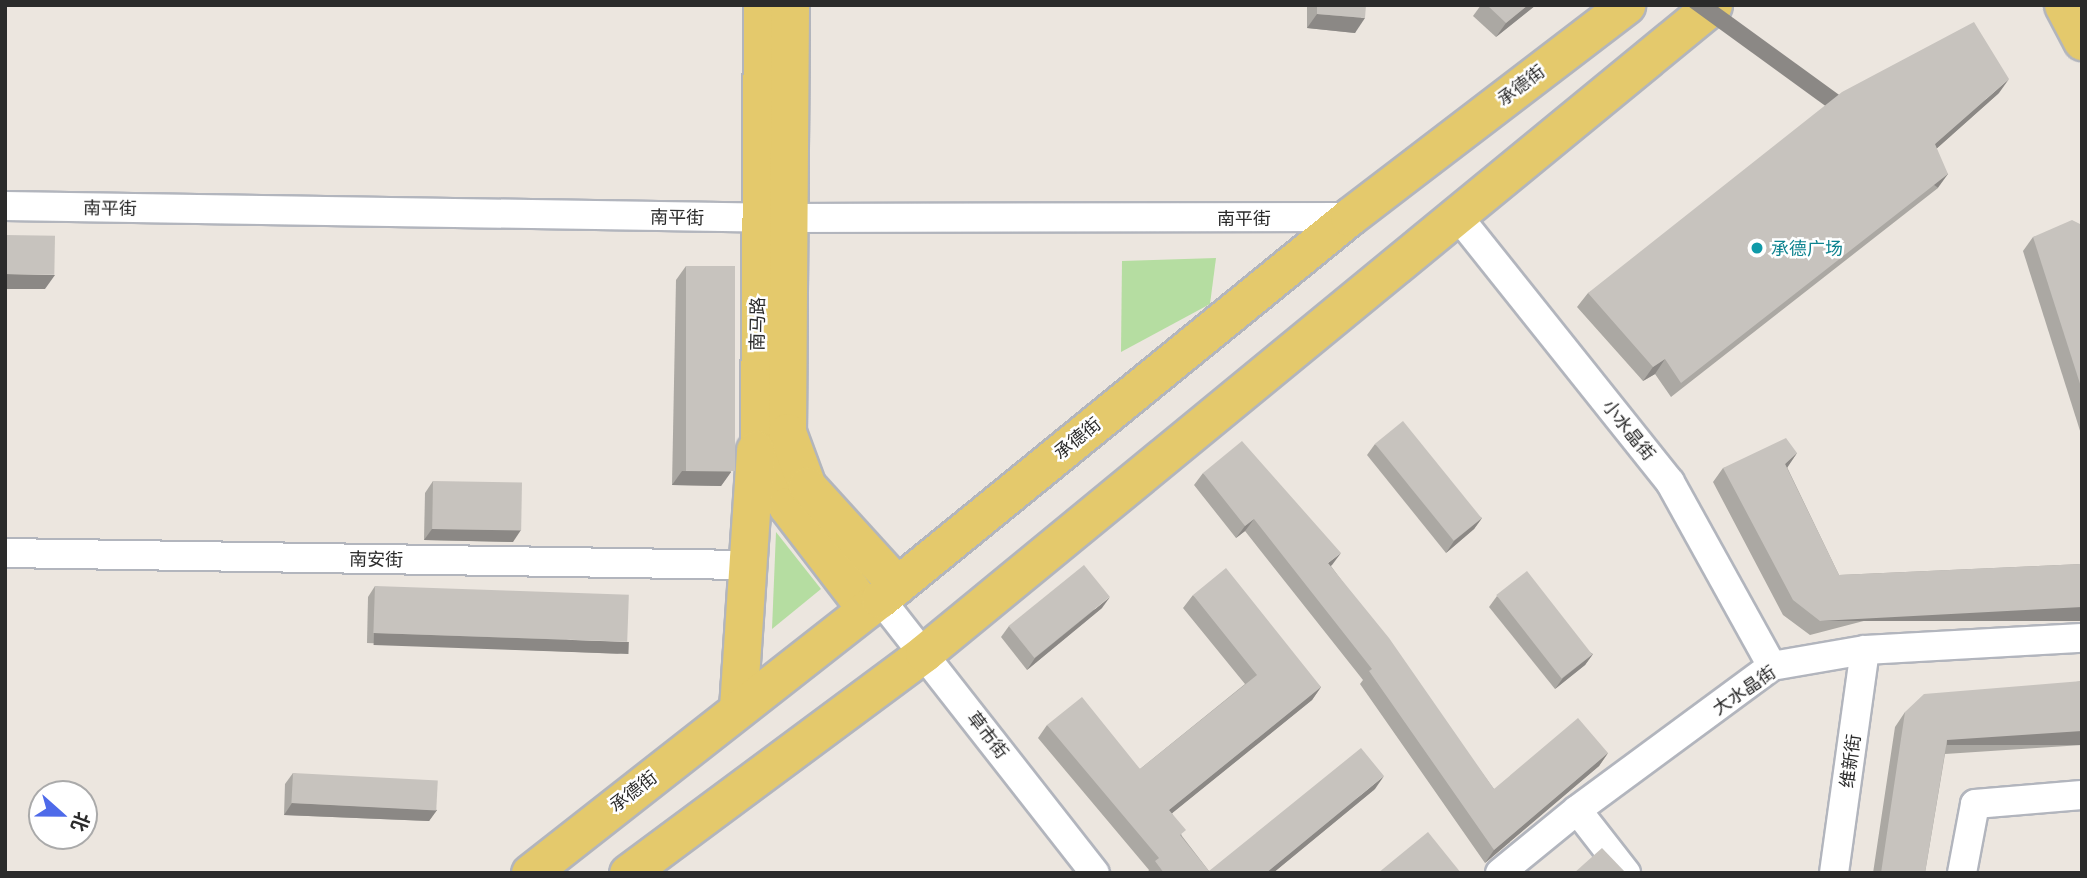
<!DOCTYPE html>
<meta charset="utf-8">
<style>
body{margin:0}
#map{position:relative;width:2087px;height:878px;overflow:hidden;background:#ece6df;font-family:Commissioner,"Noto Sans SC",sans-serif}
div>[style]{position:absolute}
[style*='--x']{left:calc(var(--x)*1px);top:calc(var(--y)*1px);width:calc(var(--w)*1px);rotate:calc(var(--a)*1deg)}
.green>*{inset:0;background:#b5dda1}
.roads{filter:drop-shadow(2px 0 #b2b5bd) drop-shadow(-2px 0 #b2b5bd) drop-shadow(0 2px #b2b5bd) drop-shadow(0 -2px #b2b5bd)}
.minor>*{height:28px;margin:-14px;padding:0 14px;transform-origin:14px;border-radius:14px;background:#fff}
.major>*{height:37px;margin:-18.5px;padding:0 18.5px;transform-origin:18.5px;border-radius:18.5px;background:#e4c96c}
.wall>*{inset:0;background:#aba8a3}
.shaded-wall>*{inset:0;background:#8b8885;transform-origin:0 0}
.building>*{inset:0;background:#c7c3be;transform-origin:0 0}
.dots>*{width:19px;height:19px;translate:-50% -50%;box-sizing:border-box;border:4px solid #fff;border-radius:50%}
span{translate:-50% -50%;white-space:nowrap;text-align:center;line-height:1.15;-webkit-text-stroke:5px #fff;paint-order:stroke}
.street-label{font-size:18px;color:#2b2b2b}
.culture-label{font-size:18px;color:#0d838f}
.left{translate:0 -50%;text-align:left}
.frame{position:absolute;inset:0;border:7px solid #2b2b2b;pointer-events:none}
.north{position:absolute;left:28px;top:780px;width:70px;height:70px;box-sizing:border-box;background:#fff;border:2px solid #aaa;border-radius:50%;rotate:111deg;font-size:19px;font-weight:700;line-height:28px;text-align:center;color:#2b2b2b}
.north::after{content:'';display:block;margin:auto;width:24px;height:32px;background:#4e6ae9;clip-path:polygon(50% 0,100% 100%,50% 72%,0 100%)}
</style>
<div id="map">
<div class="green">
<i style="clip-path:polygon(1216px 258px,1210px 304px,1121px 352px,1122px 261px)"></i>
<i style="clip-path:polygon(776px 532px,821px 589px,772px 629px)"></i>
</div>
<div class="roads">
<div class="minor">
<i style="--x:5;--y:206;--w:781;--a:0.88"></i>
<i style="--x:786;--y:218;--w:563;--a:-0.1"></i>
<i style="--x:1456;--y:214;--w:343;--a:51.4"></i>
<i style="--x:1670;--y:482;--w:210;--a:61"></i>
<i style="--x:5;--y:553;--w:743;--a:0.93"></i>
<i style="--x:880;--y:599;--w:348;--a:51.9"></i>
<i style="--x:1577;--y:810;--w:80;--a:52.1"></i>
<i style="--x:1500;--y:873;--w:99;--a:-39.3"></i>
<i style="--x:1577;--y:810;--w:242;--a:-36.4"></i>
<i style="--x:1772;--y:666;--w:94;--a:-9.8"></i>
<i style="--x:1865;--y:650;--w:217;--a:-3.2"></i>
<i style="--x:1834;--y:873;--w:225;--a:-82.1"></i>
<i style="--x:1962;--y:873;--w:70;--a:-79.3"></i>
<i style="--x:1975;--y:804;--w:107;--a:-4.8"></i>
</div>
<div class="major">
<i style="--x:762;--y:5;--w:445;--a:90.4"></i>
<i style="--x:759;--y:450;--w:63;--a:63.4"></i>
<i style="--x:787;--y:506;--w:130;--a:52.5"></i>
<i style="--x:790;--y:5;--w:427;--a:90.4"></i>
<i style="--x:787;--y:432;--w:58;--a:69.7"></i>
<i style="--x:807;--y:486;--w:134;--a:47.7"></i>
<i style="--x:2063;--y:5;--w:41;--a:62.2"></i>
<i style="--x:738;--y:708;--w:259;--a:-86.2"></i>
<i style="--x:530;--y:873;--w:444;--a:-38.1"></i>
<i style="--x:880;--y:599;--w:605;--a:-39.16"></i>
<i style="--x:1349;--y:217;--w:349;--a:-37.4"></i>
<i style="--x:628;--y:873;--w:369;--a:-36.6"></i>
<i style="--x:924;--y:653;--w:1021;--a:-39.4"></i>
</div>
</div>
<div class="wall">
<i style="clip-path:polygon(1307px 5px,1366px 5px,1355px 33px,1307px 28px)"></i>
<i style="clip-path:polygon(1481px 5px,1536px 5px,1496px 37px,1473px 16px)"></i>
<i style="clip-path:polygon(1999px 93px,1937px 148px,1938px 188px,1671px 397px,1655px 374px,1643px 381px,1577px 307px,1588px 293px)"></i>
<i style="clip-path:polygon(2082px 225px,2082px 437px,2023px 251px,2033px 237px)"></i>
<i style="clip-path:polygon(686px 266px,731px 472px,721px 486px,672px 485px,676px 280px)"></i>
<i style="clip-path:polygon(1375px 444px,1482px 518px,1474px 529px,1446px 553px,1367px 455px)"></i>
<i style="clip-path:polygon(1797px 453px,1787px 467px,1839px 575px,2082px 564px,1810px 635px,1783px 615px,1713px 482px,1723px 468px)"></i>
<i style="clip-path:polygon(1203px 473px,1331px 566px,1494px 789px,1608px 753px,1599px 766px,1485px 863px,1360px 684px,1363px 680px,1245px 531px,1236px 538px,1194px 485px)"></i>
<i style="clip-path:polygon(433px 481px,513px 542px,424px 540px,425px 493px)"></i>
<i style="clip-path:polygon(375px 586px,621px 654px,367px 643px,368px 597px)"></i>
<i style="clip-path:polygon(1193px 595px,1321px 687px,1312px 700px,1172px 813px,1182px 836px,1209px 871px,1375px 789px,1273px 873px,1147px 873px,1149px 870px,1038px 738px,1047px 725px,1140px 769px,1245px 684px,1183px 608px)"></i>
<i style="clip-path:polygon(1497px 596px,1593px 654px,1585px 665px,1555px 689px,1489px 607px)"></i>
<i style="clip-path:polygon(1102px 608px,1027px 670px,1001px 637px,1009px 626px)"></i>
<i style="clip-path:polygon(2082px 681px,2082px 745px,1945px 754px,1925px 873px,1873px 873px,1895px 727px,1905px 712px)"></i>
<i style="clip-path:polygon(293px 773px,437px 810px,429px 821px,284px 815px,285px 784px)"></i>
</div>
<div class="shaded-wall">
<i style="clip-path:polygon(1528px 5px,1536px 5px,1496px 37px,1506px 23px)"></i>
<i style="clip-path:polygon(1317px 14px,1365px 18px,1355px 33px,1307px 28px)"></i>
<i style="clip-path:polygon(2009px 79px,1999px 93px,1925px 159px,1935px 144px)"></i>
<i style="left:1948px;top:174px;width:17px;height:339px;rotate:126deg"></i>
<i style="clip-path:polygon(5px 274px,55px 275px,45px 289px,5px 289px)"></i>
<i style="clip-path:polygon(1665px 359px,1655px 374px,1643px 381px,1653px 367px)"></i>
<i style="clip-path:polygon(1797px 453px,1787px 468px,1785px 464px)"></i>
<i style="clip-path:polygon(682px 471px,731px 472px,721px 486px,672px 485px)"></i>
<i style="clip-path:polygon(1482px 518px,1474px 529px,1446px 553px,1454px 541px)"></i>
<i style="clip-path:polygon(1254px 519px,1245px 531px,1236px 538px,1245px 526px)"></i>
<i style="clip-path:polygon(432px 529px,521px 530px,513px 542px,424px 540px)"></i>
<i style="clip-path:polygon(1341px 553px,1332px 565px,1320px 575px,1328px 563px)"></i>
<i style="clip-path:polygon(1110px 597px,1102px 608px,1027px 670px,1035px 658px)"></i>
<i style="left:2082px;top:607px;width:14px;height:262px;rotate:90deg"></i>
<i style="left:374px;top:633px;width:255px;height:12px;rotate:2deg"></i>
<i style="clip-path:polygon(1593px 654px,1585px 665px,1555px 689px,1563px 678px)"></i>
<i style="clip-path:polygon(1321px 687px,1312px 700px,1160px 823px,1169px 810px)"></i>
<i style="left:2082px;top:731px;width:14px;height:135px;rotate:90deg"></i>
<i style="clip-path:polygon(1608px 753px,1599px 766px,1485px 863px,1494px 850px)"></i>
<i style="clip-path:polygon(1384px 776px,1375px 789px,1273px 873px,1266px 873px)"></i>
<i style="clip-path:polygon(292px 803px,437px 810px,429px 821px,284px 815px)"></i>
</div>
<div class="building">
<i style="clip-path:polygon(1317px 5px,1366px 5px,1365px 18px,1317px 14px)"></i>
<i style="clip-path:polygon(1487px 5px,1528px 5px,1506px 23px)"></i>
<i style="clip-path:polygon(1974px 22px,2009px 79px,1935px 144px,1948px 174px,1681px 383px,1665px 359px,1653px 367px,1588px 293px,1842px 92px)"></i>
<i style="clip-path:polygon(2072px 220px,2082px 225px,2082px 390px,2033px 237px)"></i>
<i style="left:5px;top:235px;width:50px;height:39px;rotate:1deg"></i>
<i style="left:686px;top:266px;width:49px;height:205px"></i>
<i style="left:1403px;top:421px;width:125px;height:36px;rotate:51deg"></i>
<i style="clip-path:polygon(1786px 438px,1797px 453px,1785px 464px,1839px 575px,2082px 564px,2082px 607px,1820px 621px,1793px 600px,1723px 468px)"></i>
<i style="clip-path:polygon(1242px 441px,1341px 553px,1328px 563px,1389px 638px,1494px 789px,1578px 718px,1608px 753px,1494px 850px,1369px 671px,1372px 669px,1254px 519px,1245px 526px,1203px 473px)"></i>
<i style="left:433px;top:481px;width:89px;height:48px;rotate:1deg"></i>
<i style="left:1084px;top:565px;width:41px;height:97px;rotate:51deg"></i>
<i style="clip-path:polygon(1226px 568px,1321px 687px,1169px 810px,1186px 830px,1180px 835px,1209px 871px,1361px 748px,1384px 776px,1266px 873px,1164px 873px,1155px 861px,1159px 858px,1047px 725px,1082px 697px,1140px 769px,1257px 675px,1193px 595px)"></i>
<i style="left:1527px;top:571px;width:106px;height:39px;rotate:52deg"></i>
<i style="left:375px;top:586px;width:254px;height:47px;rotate:2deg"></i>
<i style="clip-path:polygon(2082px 681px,2082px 731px,1947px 740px,1925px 873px,1881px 873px,1905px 712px,1924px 694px)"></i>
<i style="left:293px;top:773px;width:145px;height:30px;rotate:3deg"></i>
<i style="clip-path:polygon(1428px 832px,1461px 873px,1378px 873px)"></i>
<i style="clip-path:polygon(1602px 848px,1626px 873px,1574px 873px)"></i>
</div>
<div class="dots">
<i style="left:1757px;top:248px;background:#0f9aa8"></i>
</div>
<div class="street-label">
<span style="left:1521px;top:85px;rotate:-37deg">承德街</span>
<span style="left:110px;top:208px;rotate:1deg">南平街</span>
<span style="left:677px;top:217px;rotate:1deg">南平街</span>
<span style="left:1244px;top:218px">南平街</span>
<span style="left:757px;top:324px;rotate:-89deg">南马路</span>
<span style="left:1629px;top:430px;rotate:51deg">小水晶街</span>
<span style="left:1077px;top:438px;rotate:-39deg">承德街</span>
<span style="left:376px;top:559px;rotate:1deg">南安街</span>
<span style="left:1744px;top:690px;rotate:-34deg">大水晶街</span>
<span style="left:988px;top:735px;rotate:52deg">草市街</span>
<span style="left:1850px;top:761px;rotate:-82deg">维新街</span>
<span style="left:633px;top:791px;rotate:-38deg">承德街</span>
</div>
<div class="culture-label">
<span class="left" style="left:1771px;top:248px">承德广场</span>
</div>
<div class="frame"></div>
<div class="north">北</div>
</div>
